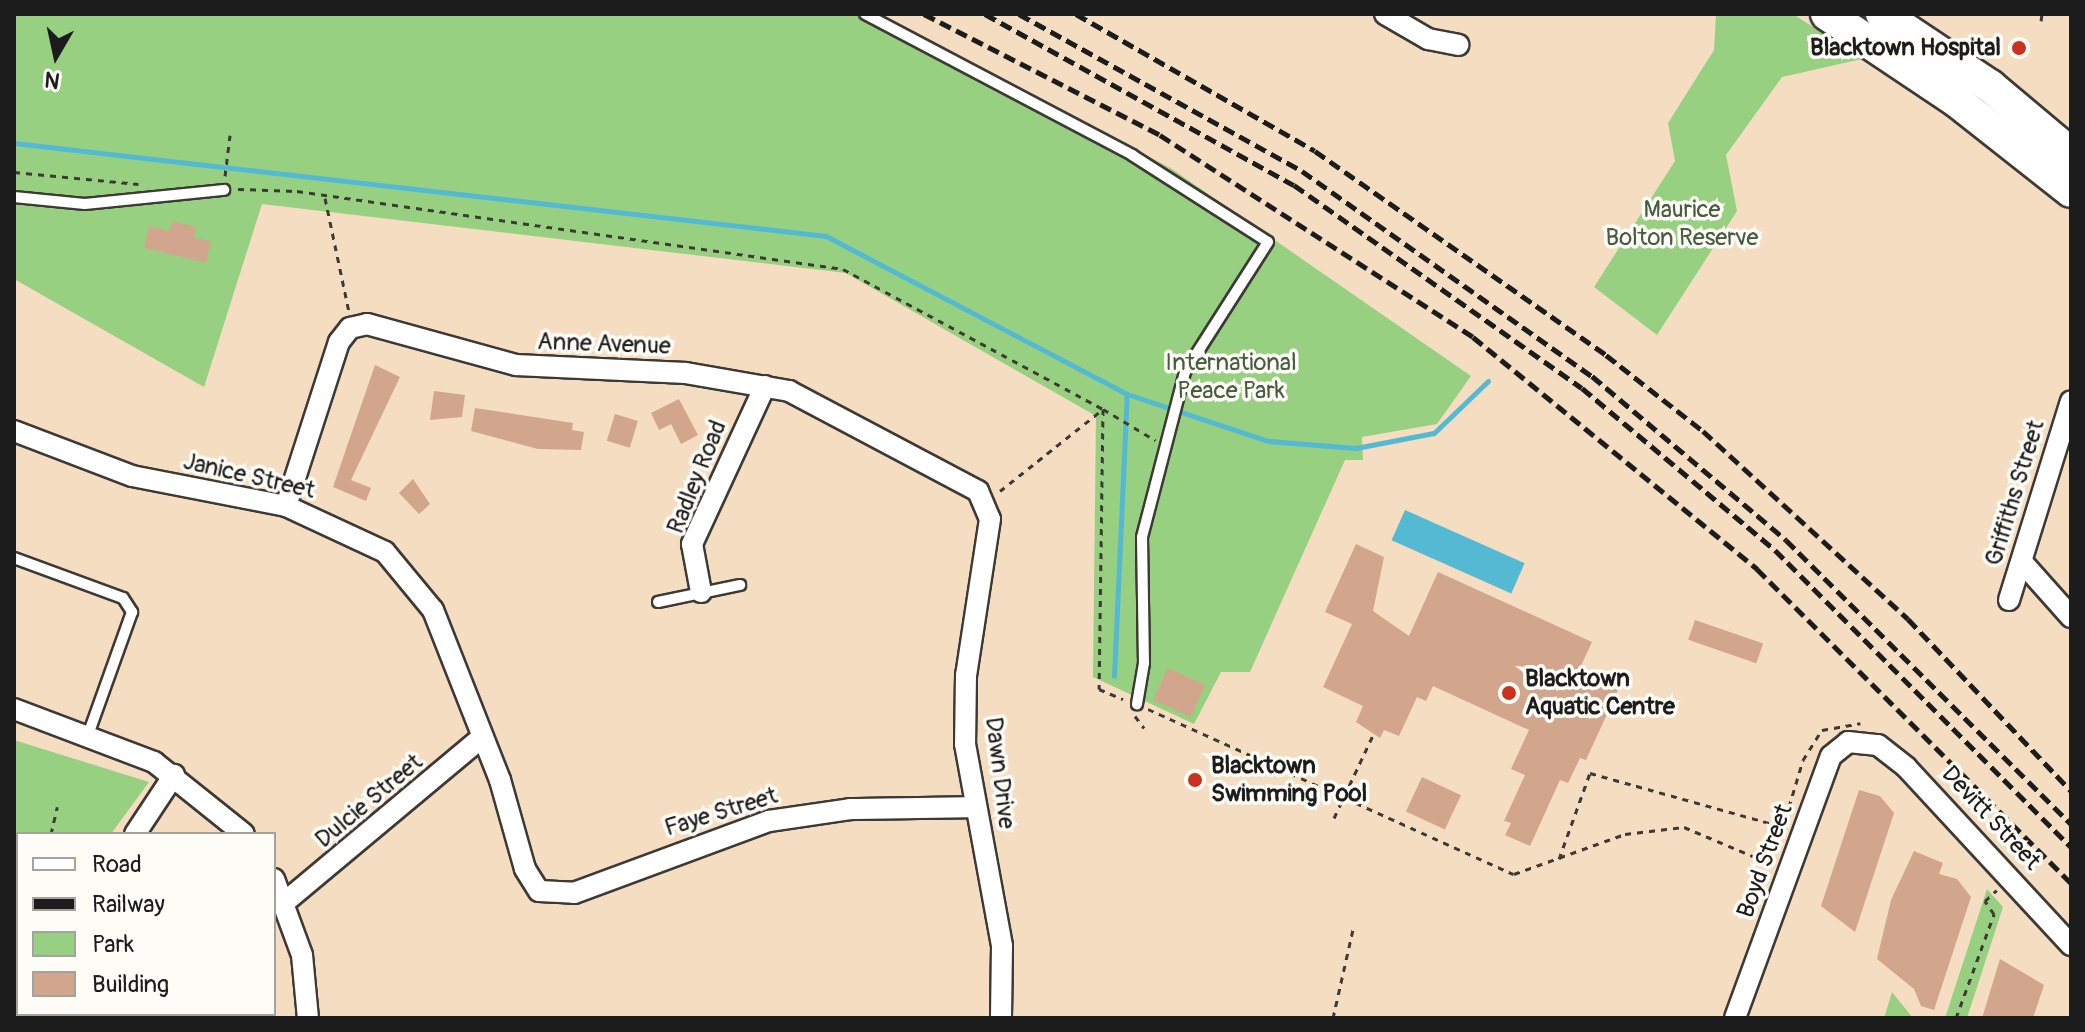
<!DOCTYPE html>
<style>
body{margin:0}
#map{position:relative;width:2085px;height:1032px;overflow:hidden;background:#f5ddc2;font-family:Pangolin,sans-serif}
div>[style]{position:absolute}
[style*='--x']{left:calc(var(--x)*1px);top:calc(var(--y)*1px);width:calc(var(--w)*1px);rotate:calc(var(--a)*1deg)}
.green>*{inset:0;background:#98d082}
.water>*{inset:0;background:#54b9d2;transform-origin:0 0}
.stream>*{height:5px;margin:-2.5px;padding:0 2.5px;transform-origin:2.5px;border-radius:2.5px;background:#54b9d2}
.building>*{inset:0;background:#d2a58d;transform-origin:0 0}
.path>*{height:3px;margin-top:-1.5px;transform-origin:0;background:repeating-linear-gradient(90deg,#3d3935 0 6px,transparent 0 12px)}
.roads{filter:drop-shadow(2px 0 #3d3935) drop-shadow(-2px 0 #3d3935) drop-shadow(0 2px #3d3935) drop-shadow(0 -2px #3d3935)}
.service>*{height:10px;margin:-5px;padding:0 5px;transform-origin:5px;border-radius:5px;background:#fff}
.minor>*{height:20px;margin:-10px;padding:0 10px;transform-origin:10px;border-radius:10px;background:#fff}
.primary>*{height:32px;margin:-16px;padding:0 16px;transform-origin:16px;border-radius:16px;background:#fff}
.rail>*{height:5px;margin-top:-2.5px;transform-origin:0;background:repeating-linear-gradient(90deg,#1c1c1c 0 12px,transparent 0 18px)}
.dots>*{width:22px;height:22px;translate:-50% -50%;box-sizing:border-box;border:4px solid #fdfcf7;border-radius:50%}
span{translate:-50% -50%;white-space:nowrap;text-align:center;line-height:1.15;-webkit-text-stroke:7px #fdfcf7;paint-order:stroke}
.poi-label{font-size:24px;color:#1c1c1c;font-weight:700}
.right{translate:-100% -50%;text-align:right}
.left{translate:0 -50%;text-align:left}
.park-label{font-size:24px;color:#475b40}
.street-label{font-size:24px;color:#1c1c1c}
.frame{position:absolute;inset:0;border:16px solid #1c1c1c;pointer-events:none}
.legend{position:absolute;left:16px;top:832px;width:260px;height:184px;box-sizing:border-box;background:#fdfcf7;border:2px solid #a3a29f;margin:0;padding:10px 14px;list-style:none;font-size:24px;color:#1c1c1c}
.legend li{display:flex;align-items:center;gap:16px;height:40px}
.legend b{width:40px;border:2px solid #a3a29f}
.north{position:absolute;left:16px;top:16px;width:80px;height:80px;-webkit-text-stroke:6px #fdfcf7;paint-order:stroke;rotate:189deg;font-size:22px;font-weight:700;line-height:32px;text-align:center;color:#1c1c1c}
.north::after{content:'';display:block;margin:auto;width:28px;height:36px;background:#1c1c1c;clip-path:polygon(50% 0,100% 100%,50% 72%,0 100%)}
</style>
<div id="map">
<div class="green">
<i style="clip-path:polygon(14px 14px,877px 14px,1172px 169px,1471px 376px,1437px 424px,1362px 437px,1363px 460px,1345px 460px,1250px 672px,1221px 672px,1194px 724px,1093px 677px,1096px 416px,846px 273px,262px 204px,204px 387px,14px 279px)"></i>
<i style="clip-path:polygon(1716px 14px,1793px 14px,1862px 59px,1782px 77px,1726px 155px,1737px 211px,1657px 335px,1594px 287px,1675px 161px,1668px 123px,1714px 50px)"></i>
<i style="clip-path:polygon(14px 740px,149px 782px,111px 834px,18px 834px,14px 883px)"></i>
<i style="clip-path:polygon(1987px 889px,2003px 907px,1967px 1018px,1945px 1018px)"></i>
<i style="clip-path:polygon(1892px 992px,1913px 1018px,1884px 1018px)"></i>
</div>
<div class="water">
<i style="left:1405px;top:510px;width:131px;height:33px;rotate:24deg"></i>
</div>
<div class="stream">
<i style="--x:14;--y:143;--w:817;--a:6.53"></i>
<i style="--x:826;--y:236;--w:340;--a:27.7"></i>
<i style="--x:1127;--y:394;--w:149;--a:18.4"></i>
<i style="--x:1268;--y:441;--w:88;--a:4.5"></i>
<i style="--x:1356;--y:448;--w:79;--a:-10.9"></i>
<i style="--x:1434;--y:433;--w:75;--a:-43.9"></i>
<i style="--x:1114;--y:676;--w:282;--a:-87.4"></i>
</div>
<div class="building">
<i style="clip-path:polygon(172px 221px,196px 227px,194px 238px,211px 241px,206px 263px,144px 248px,149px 226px,170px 231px)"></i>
<i style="clip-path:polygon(375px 365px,400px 377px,351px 480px,371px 488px,366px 501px,333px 487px)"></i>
<i style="clip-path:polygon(434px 391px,465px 395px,462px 417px,430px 420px)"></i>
<i style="clip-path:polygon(679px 399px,698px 435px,681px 444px,671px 424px,659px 430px,651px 413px)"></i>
<i style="clip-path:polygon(475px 408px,573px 423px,572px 430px,584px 432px,581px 450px,538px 449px,471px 431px)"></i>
<i style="left:615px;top:414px;width:24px;height:28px;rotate:17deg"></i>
<i style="clip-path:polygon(413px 479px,430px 504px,419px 514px,399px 493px)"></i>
<i style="clip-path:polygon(1356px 544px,1384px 557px,1373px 611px,1409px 636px,1438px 572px,1592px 642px,1578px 672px,1618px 690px,1586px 760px,1580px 758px,1568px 783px,1560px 780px,1530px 846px,1505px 835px,1511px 823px,1504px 821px,1525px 775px,1511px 769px,1529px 730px,1433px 686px,1426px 701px,1417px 697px,1399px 736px,1384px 730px,1380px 738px,1356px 722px,1363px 706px,1323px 687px,1352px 624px,1325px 612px)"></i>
<i style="left:1695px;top:620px;width:72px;height:21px;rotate:19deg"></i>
<i style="left:1168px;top:668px;width:41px;height:35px;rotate:25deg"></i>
<i style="left:1422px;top:777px;width:43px;height:38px;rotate:25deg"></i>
<i style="clip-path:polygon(1859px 790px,1880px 796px,1894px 813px,1855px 932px,1821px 906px)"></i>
<i style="clip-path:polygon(1914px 851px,1943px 863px,1939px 874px,1957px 879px,1971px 897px,1934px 1010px,1921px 1006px,1914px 989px,1877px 959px,1891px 900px)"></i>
<i style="clip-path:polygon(2000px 959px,2044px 985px,2033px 1018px,1982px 1018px)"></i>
</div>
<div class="path">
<i style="--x:2041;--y:21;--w:7;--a:-82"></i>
<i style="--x:14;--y:172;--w:125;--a:5.5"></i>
<i style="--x:225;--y:176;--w:41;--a:-83"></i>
<i style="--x:238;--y:189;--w:59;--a:1.9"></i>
<i style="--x:297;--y:191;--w:552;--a:8.13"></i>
<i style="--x:843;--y:269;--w:295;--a:28.3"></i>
<i style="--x:1103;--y:409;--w:280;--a:90.8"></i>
<i style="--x:1099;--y:689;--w:26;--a:23"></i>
<i style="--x:325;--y:198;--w:116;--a:78.1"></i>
<i style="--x:1000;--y:491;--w:132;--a:-38.5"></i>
<i style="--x:1103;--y:409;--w:61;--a:30.8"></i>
<i style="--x:1148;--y:709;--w:401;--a:24.3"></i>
<i style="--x:1514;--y:874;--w:118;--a:-19.8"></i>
<i style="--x:1625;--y:834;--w:59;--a:-6.8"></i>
<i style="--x:1684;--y:827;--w:85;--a:22.9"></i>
<i style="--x:1762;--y:860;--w:18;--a:-38"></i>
<i style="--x:1135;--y:716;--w:15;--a:53"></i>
<i style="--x:1334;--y:818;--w:92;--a:-64.8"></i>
<i style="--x:1782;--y:830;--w:73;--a:-73.3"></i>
<i style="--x:1803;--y:760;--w:36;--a:-58"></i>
<i style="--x:1822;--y:730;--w:39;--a:-10"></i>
<i style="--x:51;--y:834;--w:28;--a:-77"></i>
<i style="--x:14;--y:840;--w:4;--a:27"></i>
<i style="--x:1559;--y:859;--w:91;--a:-70.2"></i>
<i style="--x:1590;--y:773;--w:200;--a:15.6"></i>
<i style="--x:1333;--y:1018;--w:91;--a:-77.3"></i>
<i style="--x:1956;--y:1018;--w:111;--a:-69.9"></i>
<i style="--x:1994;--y:914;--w:16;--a:-125"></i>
<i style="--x:1985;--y:901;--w:16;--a:-43"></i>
</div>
<div class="roads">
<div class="service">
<i style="--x:865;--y:14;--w:302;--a:27.8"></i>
<i style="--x:1132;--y:155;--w:161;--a:32.6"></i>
<i style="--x:1268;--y:242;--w:154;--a:122.6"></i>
<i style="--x:1185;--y:372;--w:171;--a:104.6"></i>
<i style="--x:1142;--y:537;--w:126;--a:89.1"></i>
<i style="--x:1144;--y:663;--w:42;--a:99.7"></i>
<i style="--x:14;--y:197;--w:71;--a:5.6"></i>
<i style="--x:85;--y:204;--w:140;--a:-5.8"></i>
<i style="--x:14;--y:558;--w:116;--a:20.2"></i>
<i style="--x:123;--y:598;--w:17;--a:57"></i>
<i style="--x:132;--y:612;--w:131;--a:109.7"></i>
<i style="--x:658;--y:602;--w:84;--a:-11.7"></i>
</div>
<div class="minor">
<i style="--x:1385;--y:14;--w:50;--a:30.2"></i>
<i style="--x:1428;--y:39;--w:31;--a:11"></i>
<i style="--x:14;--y:431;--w:126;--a:20.9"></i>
<i style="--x:132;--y:476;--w:157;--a:11"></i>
<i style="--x:286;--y:506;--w:109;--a:24.9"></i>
<i style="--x:385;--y:552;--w:75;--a:50.4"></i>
<i style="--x:433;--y:610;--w:183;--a:68.5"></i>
<i style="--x:500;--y:780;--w:92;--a:74.3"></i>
<i style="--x:525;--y:869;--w:26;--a:58"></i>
<i style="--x:539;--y:891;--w:35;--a:3"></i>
<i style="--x:574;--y:893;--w:208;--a:-20.3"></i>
<i style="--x:769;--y:821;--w:82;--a:-8.4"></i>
<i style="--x:850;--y:809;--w:123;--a:-0.9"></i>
<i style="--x:286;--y:506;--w:172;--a:-72.1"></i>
<i style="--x:339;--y:342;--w:18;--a:-52"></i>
<i style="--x:350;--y:328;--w:17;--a:-13"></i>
<i style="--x:367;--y:324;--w:155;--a:15.4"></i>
<i style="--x:516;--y:365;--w:170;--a:2.7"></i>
<i style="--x:686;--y:373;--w:105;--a:9.9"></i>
<i style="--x:789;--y:391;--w:214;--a:27.9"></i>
<i style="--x:978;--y:491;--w:30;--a:67"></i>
<i style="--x:990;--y:519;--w:158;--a:98.7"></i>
<i style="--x:966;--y:675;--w:69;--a:90.8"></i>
<i style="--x:965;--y:744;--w:205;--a:79.6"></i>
<i style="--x:1002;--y:946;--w:72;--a:90.8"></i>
<i style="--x:2022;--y:562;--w:74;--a:48.3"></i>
<i style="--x:701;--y:592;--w:49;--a:-100.6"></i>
<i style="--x:692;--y:544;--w:174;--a:-65.2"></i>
<i style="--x:2009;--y:600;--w:208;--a:-72.7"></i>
<i style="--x:14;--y:709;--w:150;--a:20.7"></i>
<i style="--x:154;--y:762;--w:115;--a:38.7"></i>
<i style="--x:135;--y:834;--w:71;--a:-56.5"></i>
<i style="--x:274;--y:879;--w:81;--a:69.8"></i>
<i style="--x:302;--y:955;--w:63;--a:84.6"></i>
<i style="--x:14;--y:898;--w:4;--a:-14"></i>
<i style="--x:285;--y:902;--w:257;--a:-39.9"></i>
<i style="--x:14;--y:974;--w:11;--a:68"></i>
<i style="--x:29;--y:1014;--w:4;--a:63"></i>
<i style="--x:1735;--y:1018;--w:279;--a:-69.9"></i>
<i style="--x:1831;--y:756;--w:22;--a:-39"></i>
<i style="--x:1848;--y:742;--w:30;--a:6"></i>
<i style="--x:1878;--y:745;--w:36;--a:38"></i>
<i style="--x:1906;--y:767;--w:243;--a:47.2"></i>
</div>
<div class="primary">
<i style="--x:1827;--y:14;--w:156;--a:33.8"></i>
<i style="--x:1957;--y:101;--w:145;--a:38.3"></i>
<i style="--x:1882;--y:14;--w:130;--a:33.7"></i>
<i style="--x:1990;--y:86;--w:106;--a:40"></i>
</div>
</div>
<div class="rail">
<i style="--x:924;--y:14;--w:265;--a:27.1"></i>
<i style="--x:1160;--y:135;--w:373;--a:32.8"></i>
<i style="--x:1473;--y:337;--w:367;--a:39.2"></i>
<i style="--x:1757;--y:569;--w:444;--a:45"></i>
<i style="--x:985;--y:14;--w:353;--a:29"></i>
<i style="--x:1294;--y:185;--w:352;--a:35.2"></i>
<i style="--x:1582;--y:388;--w:252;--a:40"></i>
<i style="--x:1775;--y:550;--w:419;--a:45.1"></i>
<i style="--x:1019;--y:14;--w:324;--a:29"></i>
<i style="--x:1302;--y:171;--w:355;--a:35.3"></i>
<i style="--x:1592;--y:376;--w:254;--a:40.2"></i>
<i style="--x:1786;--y:540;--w:402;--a:44.9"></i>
<i style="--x:1076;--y:14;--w:275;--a:29.8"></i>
<i style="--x:1315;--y:151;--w:355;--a:35"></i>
<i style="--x:1606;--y:355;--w:123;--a:38.1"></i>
<i style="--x:1703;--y:431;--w:278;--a:42.5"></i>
<i style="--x:1908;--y:619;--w:237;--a:46.5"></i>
</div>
<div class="dots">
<i style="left:2019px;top:48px;background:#c8321e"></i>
<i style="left:1509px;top:693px;background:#c8321e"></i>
<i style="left:1195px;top:780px;background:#c8321e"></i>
</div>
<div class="poi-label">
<span class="right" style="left:2001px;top:48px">Blacktown Hospital</span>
<span class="left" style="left:1525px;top:693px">Blacktown<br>Aquatic Centre</span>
<span class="left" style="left:1211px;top:780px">Blacktown<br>Swimming Pool</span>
</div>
<div class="park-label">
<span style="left:1682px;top:224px">Maurice<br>Bolton Reserve</span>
<span style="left:1231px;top:377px">International<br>Peace Park</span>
</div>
<div class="street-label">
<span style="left:604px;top:344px;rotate:2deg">Anne Avenue</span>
<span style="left:249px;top:476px;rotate:13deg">Janice Street</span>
<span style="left:697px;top:477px;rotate:-68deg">Radley Road</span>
<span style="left:2015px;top:493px;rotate:-73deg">Griffiths Street</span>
<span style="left:1000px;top:773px;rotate:83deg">Dawn Drive</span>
<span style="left:369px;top:801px;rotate:-40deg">Dulcie Street</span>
<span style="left:721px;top:812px;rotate:-17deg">Faye Street</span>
<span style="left:1991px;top:818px;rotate:47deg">Devitt Street</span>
<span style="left:1765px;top:861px;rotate:-70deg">Boyd Street</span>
</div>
<div class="frame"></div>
<ul class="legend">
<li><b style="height:10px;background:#fff"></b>Road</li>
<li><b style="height:10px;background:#1c1c1c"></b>Railway</li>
<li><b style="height:22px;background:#98d082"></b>Park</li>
<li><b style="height:22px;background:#d2a58d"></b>Building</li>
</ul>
<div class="north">N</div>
</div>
